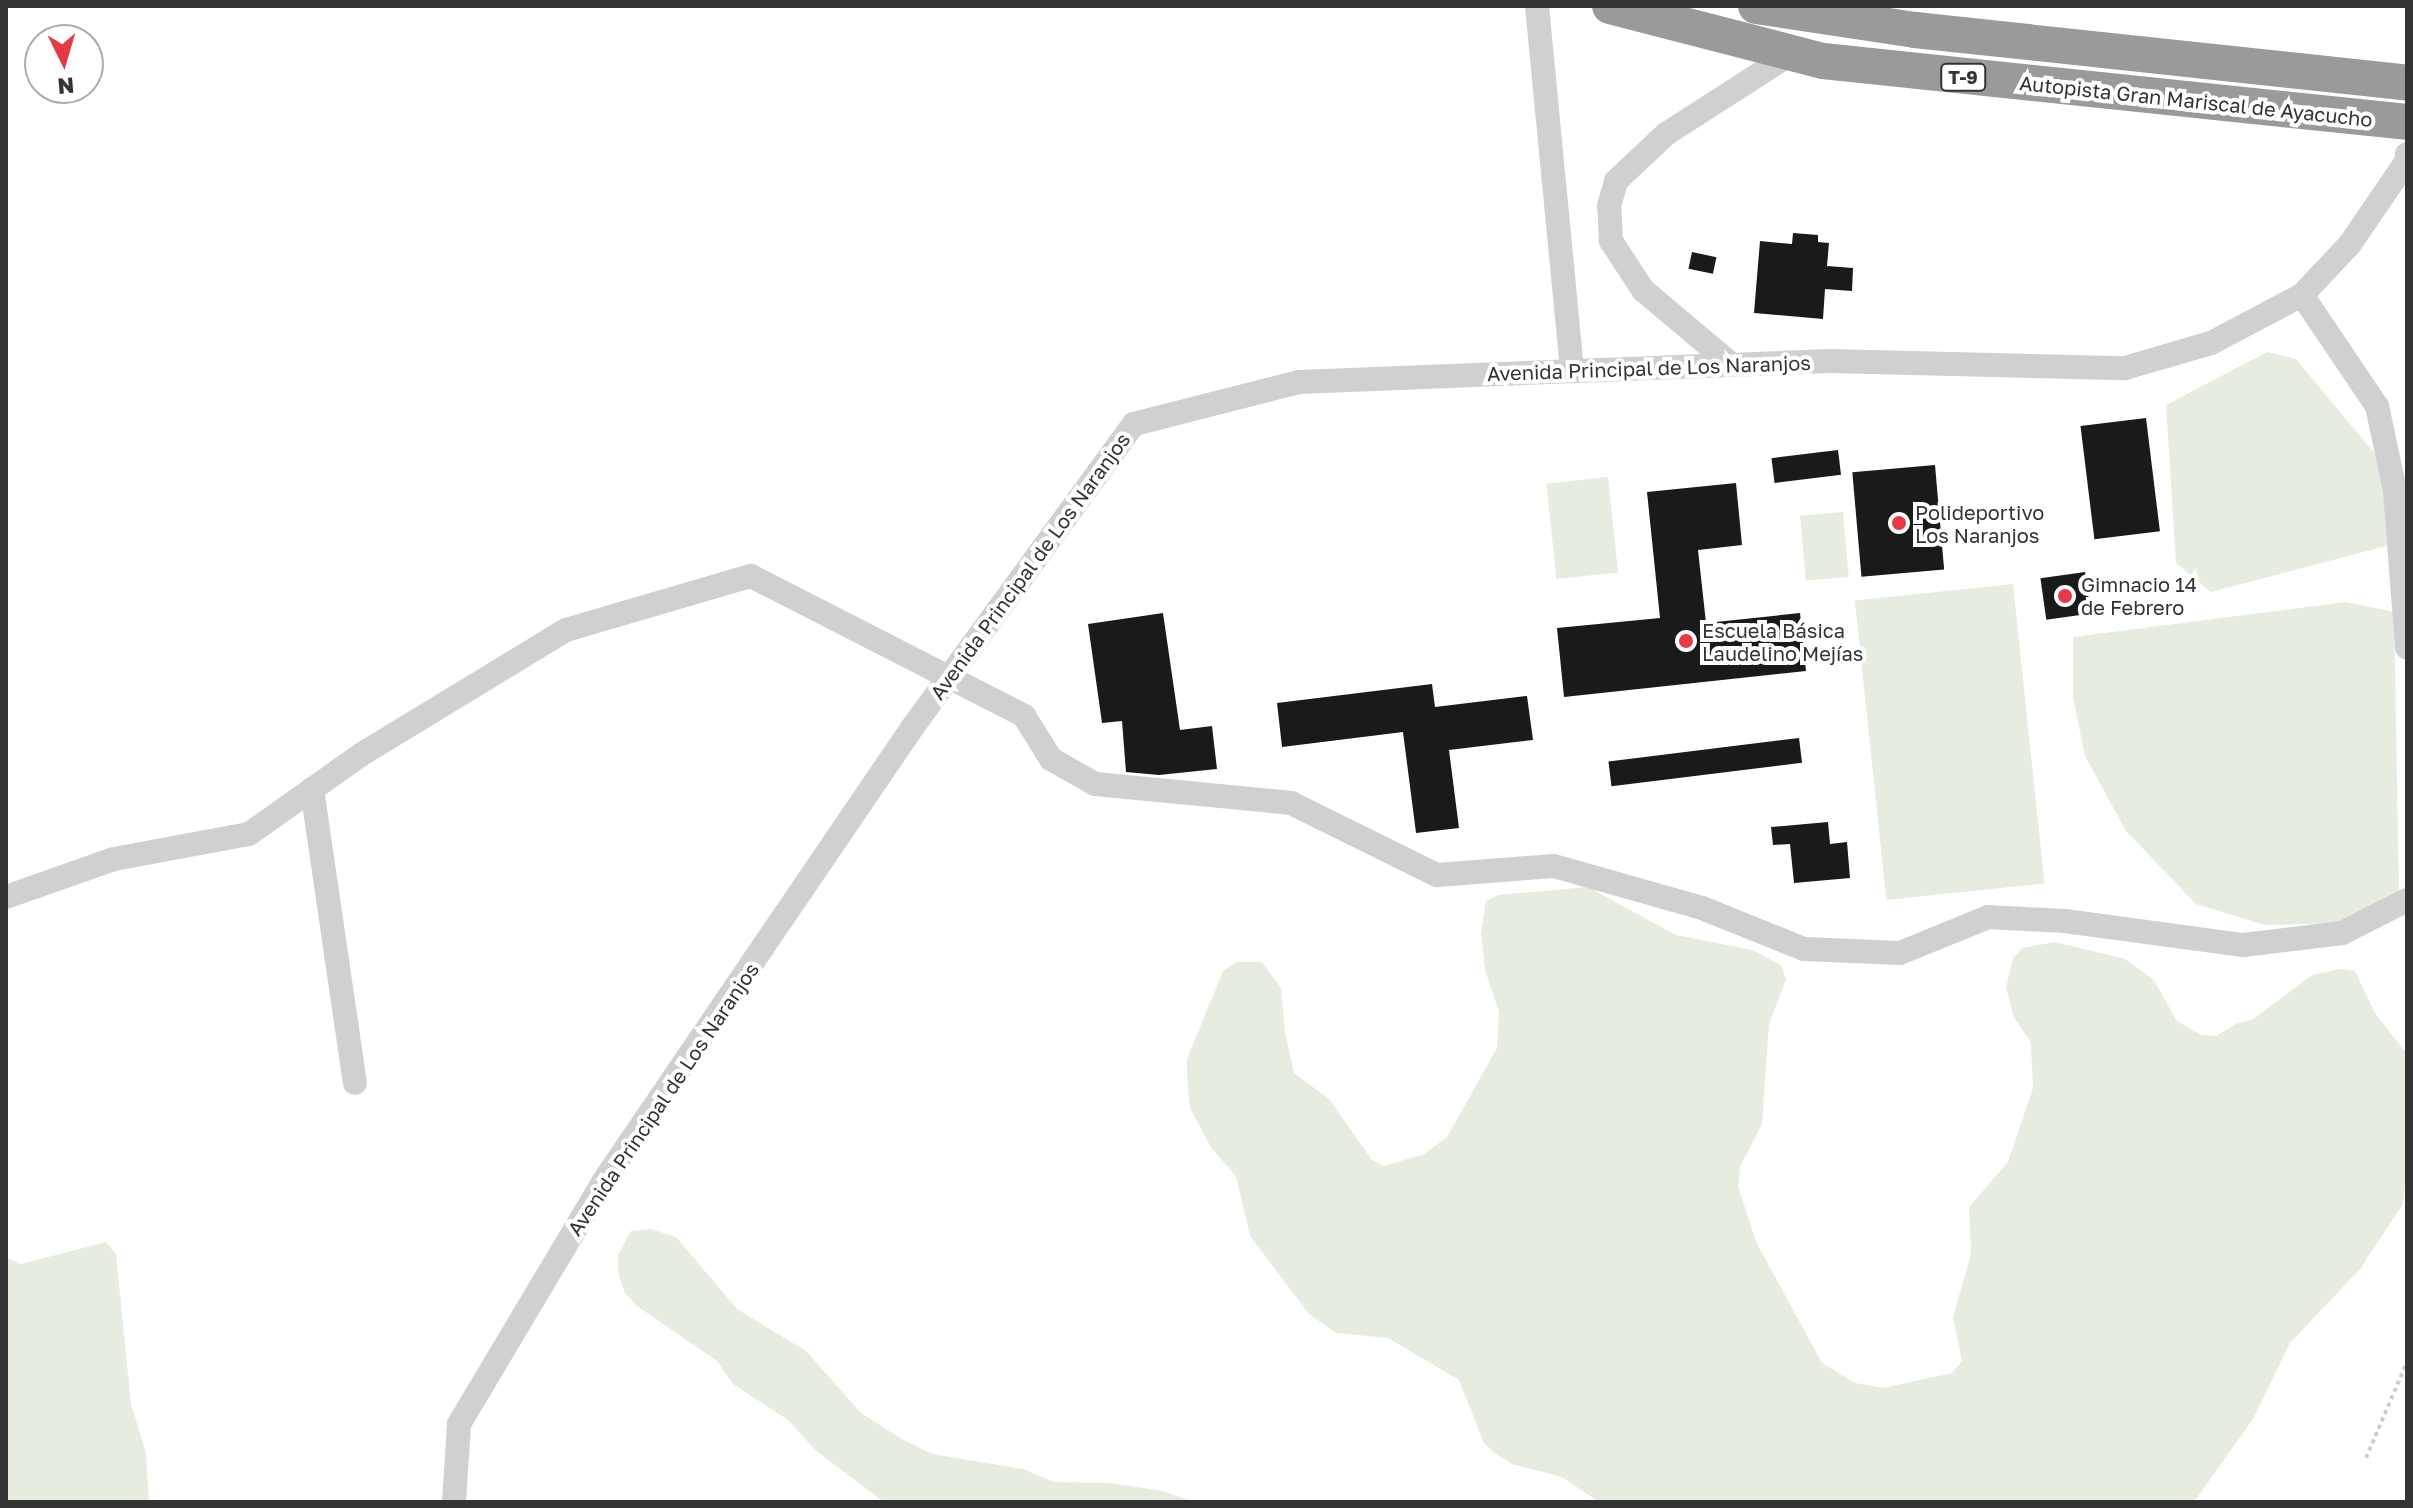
<!DOCTYPE html>
<meta charset="utf-8">
<style>
body{margin:0}
#map{position:relative;width:2413px;height:1508px;overflow:hidden;background:#fff;font-family:"Golos Text",sans-serif}
div>[style]{position:absolute}
[style*='--x']{left:calc(var(--x)*1px);top:calc(var(--y)*1px);width:calc(var(--w)*1px);rotate:calc(var(--a)*1deg)}
.green>*{inset:0;background:#e6ecdf;transform-origin:0 0}
.building>*{inset:0;background:#1a1a1a;transform-origin:0 0}
.path>*{height:4px;margin-top:-2px;transform-origin:0;background:repeating-linear-gradient(90deg,#cdcdcd 0 4px,transparent 0 8px)}
.minor>*{height:24px;margin:-12px;padding:0 12px;transform-origin:12px;border-radius:12px;background:#d0d0d0}
.highway>*{height:36px;margin:-18px;padding:0 18px;transform-origin:18px;border-radius:18px;background:#9a9a9a}
.dots>*{width:22px;height:22px;translate:-50% -50%;box-sizing:border-box;border:4px solid #fff;border-radius:50%}
span{translate:-50% -50%;white-space:nowrap;text-align:center;line-height:1.15;-webkit-text-stroke:8px #fff;paint-order:stroke}
.shield-label span{padding:2px 6px;background:#fff;border:2px solid;border-radius:6px;-webkit-text-stroke-width:0}
.shield-label{font-size:18px;color:#333;font-weight:700}
.street-label{font-size:20px;color:#333}
.poi-label{font-size:20px;color:#333}
.left{translate:0 -50%;text-align:left}
.frame{position:absolute;inset:0;border:8px solid #333;pointer-events:none}
.north{position:absolute;left:24px;top:24px;width:80px;height:80px;box-sizing:border-box;background:#fff;border:2px solid #adadad;border-radius:50%;rotate:175deg;font-size:22px;font-weight:700;line-height:32px;text-align:center;color:#333}
.north::after{content:'';display:block;margin:auto;width:28px;height:36px;background:#e63946;clip-path:polygon(50% 0,100% 100%,50% 72%,0 100%)}
</style>
<div id="map">
<div class="green">
<i style="clip-path:polygon(2267px 352px,2296px 359px,2386px 467px,2394px 544px,2211px 592px,2176px 563px,2166px 405px)"></i>
<i style="left:1608px;top:477px;width:96px;height:62px;rotate:84deg"></i>
<i style="left:1843px;top:512px;width:65px;height:43px;rotate:85deg"></i>
<i style="left:2013px;top:584px;width:301px;height:159px;rotate:84deg"></i>
<i style="clip-path:polygon(2346px 602px,2394px 612px,2399px 893px,2349px 923px,2265px 925px,2196px 904px,2126px 831px,2085px 756px,2073px 698px,2073px 637px)"></i>
<i style="clip-path:polygon(1588px 887px,1676px 935px,1752px 950px,1781px 965px,1786px 979px,1769px 1024px,1762px 1124px,1740px 1167px,1738px 1186px,1756px 1242px,1822px 1363px,1855px 1383px,1883px 1388px,1952px 1373px,1962px 1361px,1953px 1317px,1971px 1254px,1969px 1207px,2008px 1162px,2033px 1088px,2031px 1043px,2014px 1017px,2006px 988px,2013px 958px,2023px 948px,2055px 942px,2125px 959px,2154px 980px,2176px 1020px,2201px 1035px,2216px 1036px,2238px 1023px,2252px 1020px,2312px 975px,2340px 969px,2355px 971px,2375px 1013px,2407px 1054px,2407px 1162px,2403px 1204px,2360px 1269px,2290px 1343px,2253px 1419px,2194px 1502px,1599px 1502px,1562px 1477px,1512px 1464px,1496px 1454px,1484px 1443px,1459px 1380px,1388px 1338px,1336px 1333px,1309px 1314px,1250px 1236px,1236px 1176px,1212px 1149px,1190px 1108px,1187px 1075px,1187px 1059px,1223px 971px,1237px 962px,1262px 962px,1281px 988px,1285px 1032px,1294px 1073px,1329px 1099px,1372px 1160px,1384px 1166px,1424px 1154px,1447px 1137px,1497px 1048px,1499px 1012px,1485px 970px,1481px 934px,1486px 901px,1498px 895px)"></i>
<i style="clip-path:polygon(651px 1229px,676px 1237px,737px 1309px,806px 1351px,861px 1413px,900px 1438px,932px 1454px,1023px 1469px,1054px 1482px,1110px 1483px,1163px 1491px,1193px 1502px,884px 1502px,815px 1450px,788px 1420px,733px 1384px,717px 1361px,637px 1306px,625px 1293px,618px 1272px,618px 1255px,631px 1231px)"></i>
<i style="clip-path:polygon(106px 1242px,116px 1254px,131px 1404px,146px 1453px,149px 1502px,6px 1502px,6px 1252px,7px 1258px,21px 1264px)"></i>
</div>
<div class="building">
<i style="clip-path:polygon(1793px 233px,1818px 235px,1818px 242px,1829px 243px,1827px 266px,1853px 268px,1852px 291px,1825px 289px,1823px 319px,1754px 313px,1760px 241px,1792px 244px)"></i>
<i style="left:1692px;top:252px;width:25px;height:17px;rotate:12deg"></i>
<i style="left:2146px;top:418px;width:114px;height:66px;rotate:83deg"></i>
<i style="left:1838px;top:450px;width:25px;height:67px;rotate:83deg"></i>
<i style="left:1935px;top:465px;width:105px;height:83px;rotate:85deg"></i>
<i style="clip-path:polygon(1736px 483px,1742px 545px,1698px 550px,1706px 623px,1800px 613px,1806px 671px,1564px 697px,1557px 628px,1660px 618px,1647px 492px)"></i>
<i style="left:2085px;top:572px;width:42px;height:45px;rotate:82deg"></i>
<i style="clip-path:polygon(1163px 613px,1180px 730px,1212px 726px,1217px 769px,1159px 775px,1126px 772px,1122px 721px,1102px 723px,1088px 624px)"></i>
<i style="clip-path:polygon(1432px 684px,1435px 707px,1527px 696px,1533px 740px,1449px 750px,1459px 828px,1416px 833px,1403px 732px,1282px 747px,1277px 703px)"></i>
<i style="left:1799px;top:738px;width:25px;height:192px;rotate:83deg"></i>
<i style="clip-path:polygon(1828px 822px,1830px 844px,1847px 842px,1850px 878px,1794px 883px,1790px 844px,1773px 845px,1771px 827px)"></i>
</div>
<div class="path">
<i style="--x:2366;--y:1458;--w:104;--a:-66.9"></i>
</div>
<div class="minor">
<i style="--x:1537;--y:6;--w:367;--a:84.5"></i>
<i style="--x:2302;--y:295;--w:134;--a:56"></i>
<i style="--x:2377;--y:406;--w:87;--a:78"></i>
<i style="--x:2395;--y:491;--w:157;--a:85.6"></i>
<i style="--x:1732;--y:365;--w:116;--a:-139.9"></i>
<i style="--x:1643;--y:290;--w:59;--a:-123.1"></i>
<i style="--x:1611;--y:241;--w:35;--a:-93"></i>
<i style="--x:1609;--y:206;--w:26;--a:-74"></i>
<i style="--x:1616;--y:181;--w:69;--a:-43.2"></i>
<i style="--x:1666;--y:134;--w:150;--a:-32.7"></i>
<i style="--x:312;--y:789;--w:297;--a:81.7"></i>
<i style="--x:6;--y:897;--w:114;--a:-19.4"></i>
<i style="--x:114;--y:859;--w:137;--a:-10.5"></i>
<i style="--x:249;--y:834;--w:138;--a:-35.3"></i>
<i style="--x:362;--y:754;--w:239;--a:-31.3"></i>
<i style="--x:566;--y:630;--w:193;--a:-16.3"></i>
<i style="--x:751;--y:576;--w:307;--a:27.1"></i>
<i style="--x:1024;--y:716;--w:51;--a:57.9"></i>
<i style="--x:1051;--y:759;--w:51;--a:29.6"></i>
<i style="--x:1095;--y:784;--w:197;--a:5.5"></i>
<i style="--x:1291;--y:803;--w:163;--a:26.3"></i>
<i style="--x:1437;--y:875;--w:117;--a:-4.4"></i>
<i style="--x:1554;--y:866;--w:154;--a:15.8"></i>
<i style="--x:1702;--y:908;--w:110;--a:21.9"></i>
<i style="--x:1804;--y:949;--w:96;--a:2.4"></i>
<i style="--x:1900;--y:953;--w:95;--a:-22.2"></i>
<i style="--x:1988;--y:917;--w:77;--a:3"></i>
<i style="--x:2065;--y:921;--w:180;--a:7.7"></i>
<i style="--x:2243;--y:945;--w:100;--a:-6.9"></i>
<i style="--x:2342;--y:933;--w:73;--a:-26.9"></i>
<i style="--x:454;--y:1502;--w:78;--a:-86.3"></i>
<i style="--x:459;--y:1424;--w:282;--a:-59.2"></i>
<i style="--x:603;--y:1182;--w:549;--a:-55.76"></i>
<i style="--x:912;--y:728;--w:376;--a:-53.9"></i>
<i style="--x:1134;--y:424;--w:170;--a:-14.3"></i>
<i style="--x:1299;--y:382;--w:530;--a:-2.27"></i>
<i style="--x:1829;--y:361;--w:296;--a:1.4"></i>
<i style="--x:2125;--y:368;--w:90;--a:-16.2"></i>
<i style="--x:2211;--y:343;--w:103;--a:-27.8"></i>
<i style="--x:2302;--y:295;--w:70;--a:-46.7"></i>
<i style="--x:2350;--y:244;--w:99;--a:-55.7"></i>
<i style="--x:2406;--y:162;--w:8;--a:-83"></i>
</div>
<div class="highway">
<i style="--x:1610;--y:6;--w:220;--a:14.5"></i>
<i style="--x:1823;--y:61;--w:587;--a:5.96"></i>
<i style="--x:1756;--y:6;--w:161;--a:8.6"></i>
<i style="--x:1915;--y:30;--w:495;--a:6.1"></i>
</div>
<div class="dots">
<i style="left:1899px;top:523px;background:#e63946"></i>
<i style="left:2065px;top:596px;background:#e63946"></i>
<i style="left:1686px;top:641px;background:#e63946"></i>
</div>
<div class="shield-label">
<span style="left:1963px;top:77px">T-9</span>
</div>
<div class="street-label">
<span style="left:2196px;top:101px;rotate:6deg">Autopista Gran Mariscal de Ayacucho</span>
<span style="left:1649px;top:368px;rotate:-2deg">Avenida Principal de Los Naranjos</span>
<span style="left:1030px;top:566px;rotate:-54deg">Avenida Principal de Los Naranjos</span>
<span style="left:663px;top:1099px;rotate:-56deg">Avenida Principal de Los Naranjos</span>
</div>
<div class="poi-label">
<span class="left" style="left:1915px;top:524px">Polideportivo<br>Los Naranjos</span>
<span class="left" style="left:2081px;top:596px">Gimnacio 14<br>de Febrero</span>
<span class="left" style="left:1702px;top:642px">Escuela Básica<br>Laudelino Mejías</span>
</div>
<div class="frame"></div>
<div class="north">N</div>
</div>
